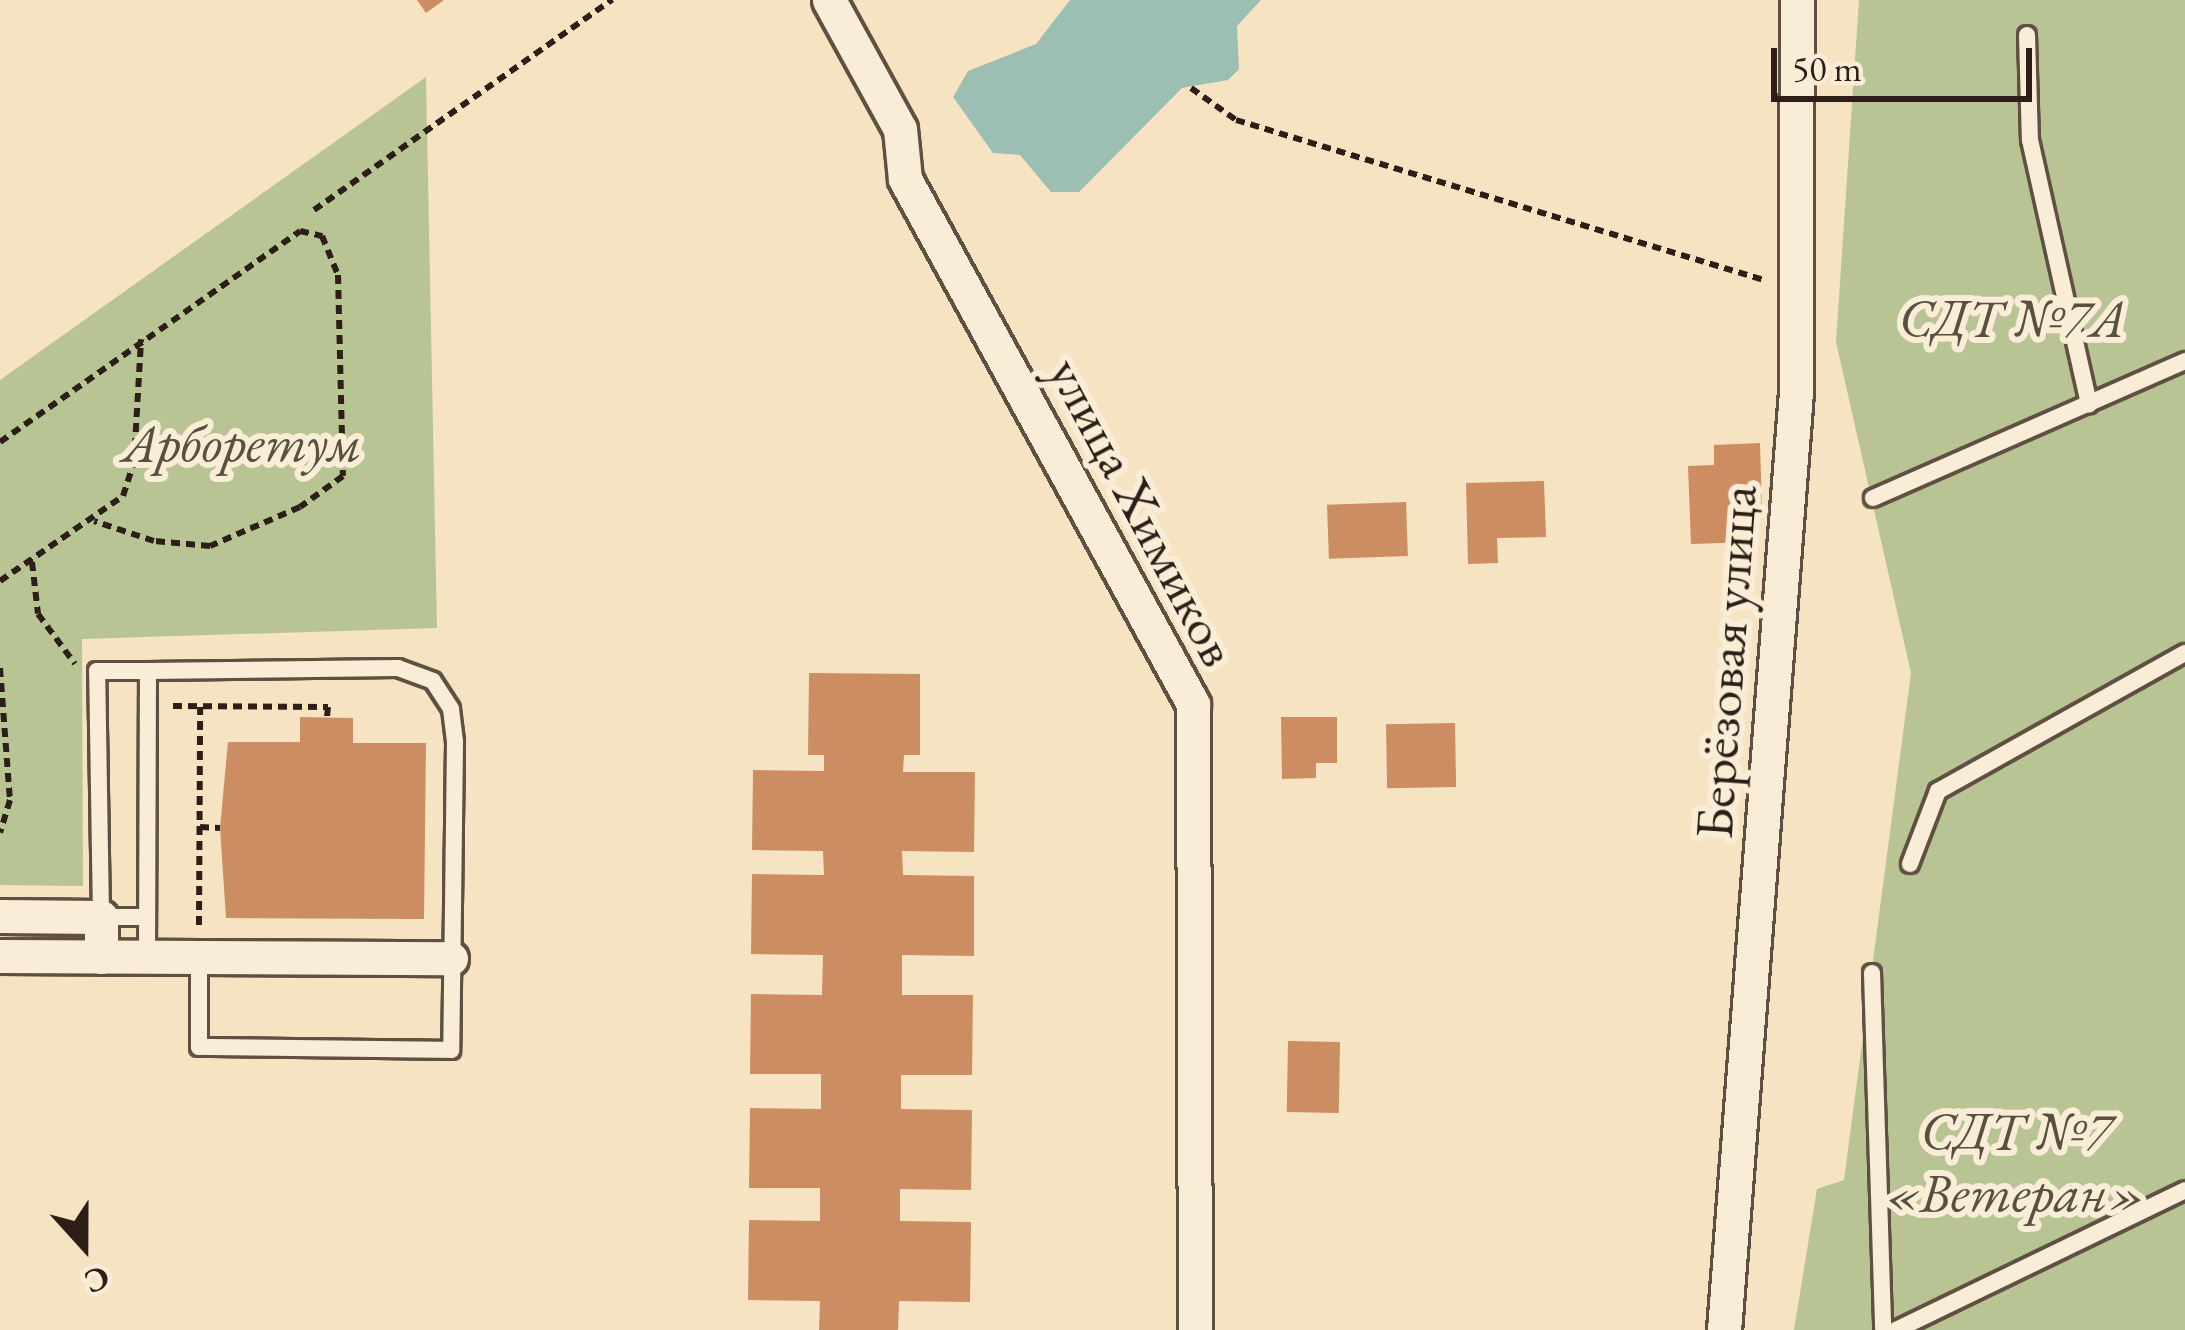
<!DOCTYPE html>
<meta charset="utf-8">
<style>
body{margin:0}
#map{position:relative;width:2185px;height:1330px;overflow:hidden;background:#f6e3c1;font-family:"EB Garamond",serif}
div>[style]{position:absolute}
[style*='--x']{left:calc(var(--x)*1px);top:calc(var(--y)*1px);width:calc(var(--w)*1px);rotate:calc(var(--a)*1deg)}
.green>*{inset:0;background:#b9c495}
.water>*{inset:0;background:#9dbeb3}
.building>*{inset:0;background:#cd8d62;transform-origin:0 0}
.path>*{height:6px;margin-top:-3px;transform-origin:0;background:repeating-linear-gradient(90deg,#2d1f17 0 9px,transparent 0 15px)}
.roads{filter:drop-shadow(3px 0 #5f5042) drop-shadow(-3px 0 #5f5042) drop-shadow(0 3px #5f5042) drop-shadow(0 -3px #5f5042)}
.service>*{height:16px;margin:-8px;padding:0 8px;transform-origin:8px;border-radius:8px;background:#f9edd7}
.minor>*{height:33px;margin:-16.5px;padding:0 16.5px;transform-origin:16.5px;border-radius:16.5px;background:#f9edd7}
span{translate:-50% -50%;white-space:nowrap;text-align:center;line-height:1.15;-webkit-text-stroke:12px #f9edd7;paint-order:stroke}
.park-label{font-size:54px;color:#57513d;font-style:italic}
.street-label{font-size:54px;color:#2d1f17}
.north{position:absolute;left:24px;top:1186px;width:120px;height:120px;-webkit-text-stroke:9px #f9edd7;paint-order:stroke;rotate:159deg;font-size:33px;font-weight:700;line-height:48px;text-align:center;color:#2d1f17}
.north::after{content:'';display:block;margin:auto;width:42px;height:54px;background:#2d1f17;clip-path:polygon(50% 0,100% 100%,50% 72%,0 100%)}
.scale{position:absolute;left:1771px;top:48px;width:261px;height:54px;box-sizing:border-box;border:6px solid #2d1f17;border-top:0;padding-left:15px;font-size:36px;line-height:42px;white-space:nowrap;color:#2d1f17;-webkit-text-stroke:9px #f9edd7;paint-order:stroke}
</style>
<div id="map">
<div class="green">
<i style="clip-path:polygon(1859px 0,2185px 0,2185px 1330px,1794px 1330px,1817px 1189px,1844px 1180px,1911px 673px,1836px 342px)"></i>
<i style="clip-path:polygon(426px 77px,437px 628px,82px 639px,83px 886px,0 885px,0 380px)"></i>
</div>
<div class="water">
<i style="clip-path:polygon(1070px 0,1261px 0,1237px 26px,1239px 69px,1228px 80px,1182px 88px,1079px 192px,1051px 192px,1020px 155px,993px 153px,953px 97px,968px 71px,1036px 44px)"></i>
</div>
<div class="building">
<i style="clip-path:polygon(417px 0,444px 0,426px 13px)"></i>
<i style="clip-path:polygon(1760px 443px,1762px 511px,1752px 512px,1753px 542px,1691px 544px,1688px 466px,1714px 465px,1714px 445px)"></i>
<i style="clip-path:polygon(1544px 481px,1546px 537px,1497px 538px,1498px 563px,1468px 564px,1466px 483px)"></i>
<i style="left:1406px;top:502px;width:54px;height:79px;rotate:88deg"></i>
<i style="clip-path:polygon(809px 673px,920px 674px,920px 755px,904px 755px,903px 772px,975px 772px,974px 852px,902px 851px,903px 875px,974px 876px,974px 956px,902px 955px,902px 995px,973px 995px,972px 1075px,901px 1075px,901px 1109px,972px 1110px,971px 1190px,900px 1189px,900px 1221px,971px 1222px,970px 1302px,899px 1301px,898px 1330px,819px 1330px,820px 1301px,748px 1300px,749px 1220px,820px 1221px,820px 1188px,749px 1188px,750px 1108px,821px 1109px,821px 1074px,750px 1074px,751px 994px,822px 995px,823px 955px,751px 954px,752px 874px,824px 875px,823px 851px,752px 850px,753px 770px,824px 771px,824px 755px,808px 755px)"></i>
<i style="clip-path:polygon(300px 717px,353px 718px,353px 743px,426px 743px,424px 919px,226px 918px,220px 828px,228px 742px,300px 742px)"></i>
<i style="clip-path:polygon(1281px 717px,1337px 717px,1337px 763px,1316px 763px,1316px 778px,1282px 779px)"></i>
<i style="left:1455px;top:723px;width:64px;height:69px;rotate:89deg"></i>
<i style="left:1288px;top:1041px;width:52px;height:71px;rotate:1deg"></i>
</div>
<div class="path">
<i style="--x:1191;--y:88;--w:55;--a:35.4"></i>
<i style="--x:1236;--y:120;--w:552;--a:16.86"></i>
<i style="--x:314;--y:210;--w:365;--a:-35.2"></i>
<i style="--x:0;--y:442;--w:367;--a:-35.1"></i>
<i style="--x:300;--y:231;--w:23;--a:13"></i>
<i style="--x:322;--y:236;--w:42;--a:67.7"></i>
<i style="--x:338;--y:275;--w:201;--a:88.6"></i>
<i style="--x:343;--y:476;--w:53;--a:144.2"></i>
<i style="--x:300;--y:507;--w:98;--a:156.6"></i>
<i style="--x:210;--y:546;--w:56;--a:-174.9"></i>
<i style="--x:154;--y:541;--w:63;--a:-161.6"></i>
<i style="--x:32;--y:562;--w:52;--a:83.4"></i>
<i style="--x:38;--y:614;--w:62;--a:53.5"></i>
<i style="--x:0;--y:581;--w:150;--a:-34.6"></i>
<i style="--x:123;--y:496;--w:36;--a:-72"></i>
<i style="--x:134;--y:462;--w:123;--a:-86.7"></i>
<i style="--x:0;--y:668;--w:132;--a:85.7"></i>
<i style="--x:10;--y:800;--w:34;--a:107"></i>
<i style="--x:173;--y:706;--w:155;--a:0.4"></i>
<i style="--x:328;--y:707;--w:10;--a:96"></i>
<i style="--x:200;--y:827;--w:20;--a:3"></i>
<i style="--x:199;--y:925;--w:218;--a:-89.7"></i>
</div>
<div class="roads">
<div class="service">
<i style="--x:2027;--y:35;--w:105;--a:88.4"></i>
<i style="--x:2030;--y:140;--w:271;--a:77.4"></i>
<i style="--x:1873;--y:498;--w:341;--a:-23.7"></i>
<i style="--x:1910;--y:864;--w:78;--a:-69"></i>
<i style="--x:1938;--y:791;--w:283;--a:-29.2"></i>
<i style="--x:147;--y:917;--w:46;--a:180"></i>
<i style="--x:101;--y:917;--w:246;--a:-90.9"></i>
<i style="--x:97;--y:671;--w:51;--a:0"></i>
<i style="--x:147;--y:957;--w:286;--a:-89.8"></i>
<i style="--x:148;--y:671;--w:250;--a:-0.7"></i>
<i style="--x:398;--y:668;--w:37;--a:20"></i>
<i style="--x:433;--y:681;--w:33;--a:57"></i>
<i style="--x:451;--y:709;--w:34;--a:83"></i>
<i style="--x:455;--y:743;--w:307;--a:90.7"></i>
<i style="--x:451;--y:1050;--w:252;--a:-179.3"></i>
<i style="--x:199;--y:1047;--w:90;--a:-90"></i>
<i style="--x:1872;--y:973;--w:357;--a:88.2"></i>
<i style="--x:1896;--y:1330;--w:321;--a:-25.8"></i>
</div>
<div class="minor">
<i style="--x:829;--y:0;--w:147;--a:61.2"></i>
<i style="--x:900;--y:129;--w:50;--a:84.3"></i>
<i style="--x:905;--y:179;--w:599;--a:61.25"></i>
<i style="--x:1193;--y:704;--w:626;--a:89.82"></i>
<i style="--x:0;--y:916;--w:101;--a:0.6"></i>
<i style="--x:101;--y:917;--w:40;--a:90"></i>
<i style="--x:0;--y:956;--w:451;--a:0.3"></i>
<i style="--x:1724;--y:1330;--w:941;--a:-85.61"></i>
<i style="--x:1796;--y:392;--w:392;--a:-89.9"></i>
</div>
</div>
<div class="park-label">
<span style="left:2012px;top:317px">СДТ №7А</span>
<span style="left:242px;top:442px">Арборетум</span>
<span style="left:2016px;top:1161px">СДТ №7<br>«Ветеран»</span>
</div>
<div class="street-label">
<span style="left:1144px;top:511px;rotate:62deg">улица Химиков</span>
<span style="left:1725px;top:662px;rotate:-86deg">Берёзовая улица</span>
</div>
<div class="north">С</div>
<div class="scale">50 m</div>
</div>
